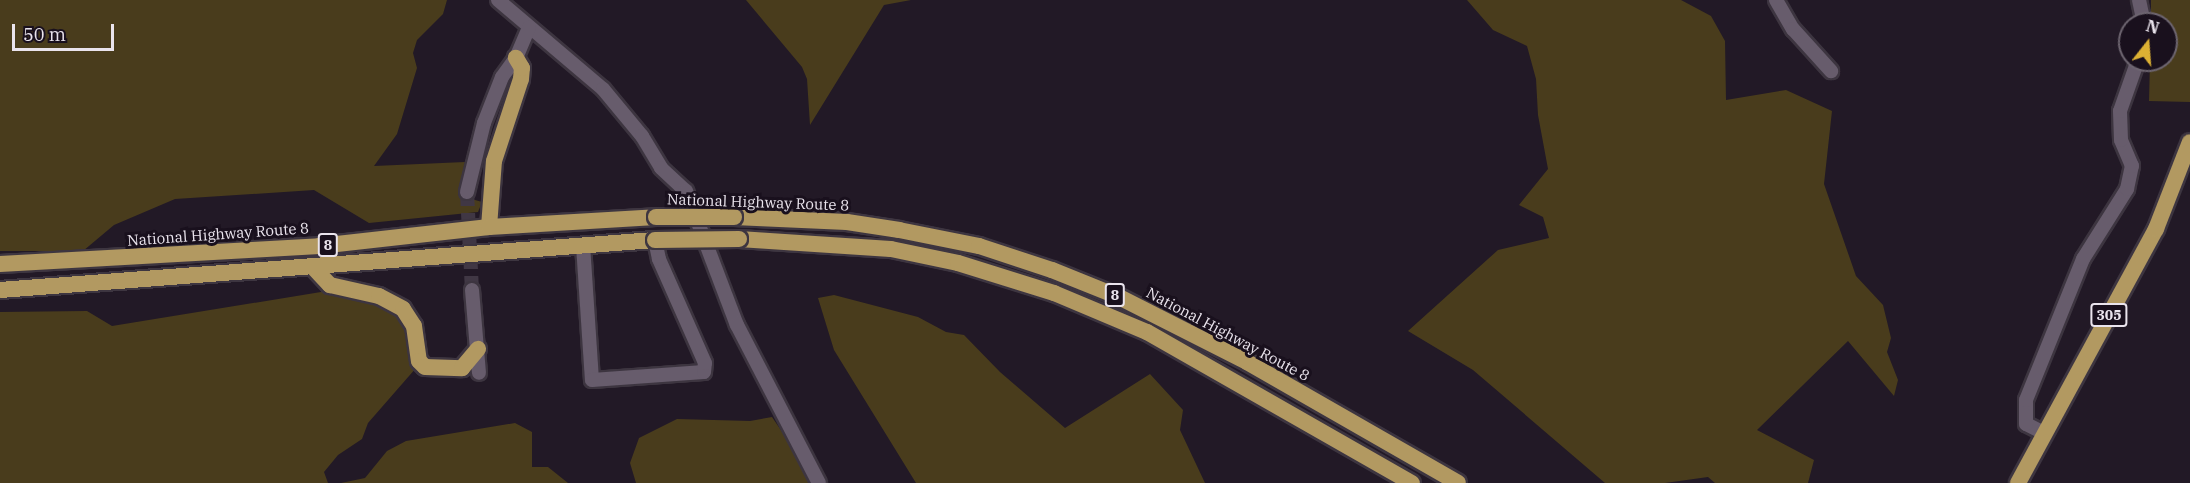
<!DOCTYPE html>
<style>
body{margin:0}
#map{position:relative;width:2190px;height:483px;overflow:hidden;background:#221926;font-family:"IBM Plex Serif",serif}
div>[style]{position:absolute}
[style*='--x']{left:calc(var(--x)*1px);top:calc(var(--y)*1px);width:calc(var(--w)*1px);rotate:calc(var(--a)*1deg)}
.green>*{inset:0;background:#493c1c}
.minor-tunnel>*{height:14px;margin-top:-7px;transform-origin:0;background:repeating-linear-gradient(90deg,#403744 0 14px,transparent 0 21px)}
.roads{filter:drop-shadow(2px 0 #3d3540) drop-shadow(-2px 0 #3d3540) drop-shadow(0 2px #3d3540) drop-shadow(0 -2px #3d3540)}
.minor>*{height:14px;margin:-7px;padding:0 7px;transform-origin:7px;border-radius:7px;background:#675c6c}
.trunk>*{height:16px;margin:-8px;padding:0 8px;transform-origin:8px;border-radius:8px;background:#b29961}
.bridges{filter:drop-shadow(2px 0 #3d3540) drop-shadow(-2px 0 #3d3540) drop-shadow(0 2px #3d3540) drop-shadow(0 -2px #3d3540)}
.trunk-bridge>*{height:16px;margin:-8px;padding:0 8px;transform-origin:8px;border-radius:8px;background:#b29961}
span{translate:-50% -50%;white-space:nowrap;text-align:center;line-height:1.15;-webkit-text-stroke:6px #19101d;paint-order:stroke}
.shield-label span{padding:2px 4px;background:#19101d;border:2px solid;border-radius:4px;-webkit-text-stroke-width:0}
.shield-label{font-size:14px;color:#eae4ed;font-weight:700}
.street-label{font-size:15px;color:#eae4ed}
.north{position:absolute;left:2118px;top:12px;width:60px;height:60px;box-sizing:border-box;background:#19101d;border:2px solid #6d6570;border-radius:50%;rotate:17deg;font-size:16px;font-weight:700;line-height:24px;text-align:center;color:#eae4ed}
.north::after{content:'';display:block;margin:auto;width:21px;height:27px;background:#ddb133;clip-path:polygon(50% 0,100% 100%,50% 72%,0 100%)}
.scale{position:absolute;left:12px;top:24px;width:102px;height:27px;box-sizing:border-box;border:3px solid #eae4ed;border-top:0;padding-left:8px;font-size:18px;line-height:21px;white-space:nowrap;color:#eae4ed;-webkit-text-stroke:4px #19101d;paint-order:stroke}
</style>
<div id="map">
<div class="green">
<i style="clip-path:polygon(0 0,447px 0,443px 14px,417px 40px,413px 53px,417px 68px,397px 134px,374px 166px,465px 162px,458px 195px,482px 202px,478px 212px,369px 223px,314px 190px,175px 199px,114px 225px,83px 251px,0 251px)"></i>
<i style="clip-path:polygon(746px 0,911px 0,884px 5px,810px 125px,807px 79px,802px 67px)"></i>
<i style="clip-path:polygon(1467px 0,1681px 0,1711px 16px,1725px 41px,1726px 100px,1786px 90px,1832px 111px,1824px 184px,1856px 276px,1883px 305px,1891px 338px,1887px 352px,1898px 380px,1894px 396px,1848px 341px,1757px 430px,1814px 460px,1808px 483px,1715px 483px,1708px 477px,1665px 483px,1605px 483px,1473px 370px,1408px 331px,1498px 250px,1549px 238px,1543px 217px,1519px 205px,1548px 169px,1538px 115px,1536px 79px,1527px 46px,1493px 30px)"></i>
<i style="clip-path:polygon(2151px 0,2190px 0,2190px 102px,2149px 101px,2150px 60px,2166px 60px,2166px 24px,2151px 24px)"></i>
<i style="clip-path:polygon(327px 291px,390px 307px,406px 323px,416px 368px,368px 423px,362px 439px,338px 455px,324px 472px,328px 483px,0 483px,0 312px,87px 311px,112px 326px)"></i>
<i style="clip-path:polygon(834px 295px,918px 317px,946px 332px,964px 335px,1000px 372px,1065px 428px,1150px 374px,1183px 410px,1180px 430px,1205px 483px,916px 483px,834px 350px,818px 298px)"></i>
<i style="clip-path:polygon(772px 417px,817px 483px,636px 483px,630px 463px,639px 438px,677px 419px,750px 421px)"></i>
<i style="clip-path:polygon(515px 423px,532px 432px,532px 467px,548px 467px,568px 483px,341px 483px,365px 478px,387px 451px,406px 441px)"></i>
</div>
<div class="minor-tunnel">
<i style="--x:467;--y:192;--w:98;--a:87.1"></i>
</div>
<div class="roads">
<div class="minor">
<i style="--x:498;--y:0;--w:138;--a:40.3"></i>
<i style="--x:603;--y:89;--w:61;--a:50.3"></i>
<i style="--x:642;--y:136;--w:37;--a:59"></i>
<i style="--x:661;--y:168;--w:34;--a:43"></i>
<i style="--x:686;--y:191;--w:143;--a:69.2"></i>
<i style="--x:737;--y:325;--w:178;--a:62.6"></i>
<i style="--x:1776;--y:0;--w:34;--a:60"></i>
<i style="--x:1793;--y:29;--w:57;--a:47.9"></i>
<i style="--x:2139;--y:0;--w:25;--a:78"></i>
<i style="--x:467;--y:192;--w:71;--a:-76.2"></i>
<i style="--x:484;--y:123;--w:49;--a:-68.6"></i>
<i style="--x:502;--y:77;--w:24;--a:-54"></i>
<i style="--x:516;--y:58;--w:33;--a:-67"></i>
<i style="--x:583;--y:245;--w:135;--a:86.2"></i>
<i style="--x:592;--y:380;--w:112;--a:-4.1"></i>
<i style="--x:704;--y:372;--w:9;--a:-84"></i>
<i style="--x:705;--y:363;--w:114;--a:-113.9"></i>
<i style="--x:659;--y:259;--w:19;--a:-102"></i>
<i style="--x:472;--y:290;--w:83;--a:85.2"></i>
<i style="--x:2044;--y:433;--w:20;--a:-153"></i>
<i style="--x:2026;--y:424;--w:24;--a:-90"></i>
<i style="--x:2026;--y:400;--w:152;--a:-68"></i>
<i style="--x:2083;--y:259;--w:83;--a:-57.8"></i>
<i style="--x:2127;--y:189;--w:24;--a:-78"></i>
<i style="--x:2132;--y:166;--w:28;--a:-113"></i>
<i style="--x:2121;--y:140;--w:29;--a:-92"></i>
<i style="--x:2120;--y:111;--w:54;--a:-70.6"></i>
</div>
<div class="trunk">
<i style="--x:734;--y:217;--w:113;--a:2.5"></i>
<i style="--x:847;--y:222;--w:53;--a:8.7"></i>
<i style="--x:899;--y:230;--w:82;--a:11.3"></i>
<i style="--x:979;--y:246;--w:77;--a:18.2"></i>
<i style="--x:1052;--y:270;--w:72;--a:21.9"></i>
<i style="--x:1119;--y:297;--w:144;--a:26.9"></i>
<i style="--x:1247;--y:362;--w:243;--a:29.8"></i>
<i style="--x:489;--y:227;--w:66;--a:-85.7"></i>
<i style="--x:494;--y:161;--w:86;--a:-71.8"></i>
<i style="--x:521;--y:79;--w:11;--a:-85"></i>
<i style="--x:522;--y:68;--w:12;--a:-121"></i>
<i style="--x:739;--y:239;--w:152;--a:3.8"></i>
<i style="--x:891;--y:249;--w:68;--a:11.8"></i>
<i style="--x:958;--y:263;--w:101;--a:17.4"></i>
<i style="--x:1054;--y:293;--w:101;--a:22.8"></i>
<i style="--x:1147;--y:332;--w:305;--a:29.7"></i>
<i style="--x:0;--y:264;--w:320;--a:-3.2"></i>
<i style="--x:319;--y:246;--w:171;--a:-6.4"></i>
<i style="--x:489;--y:227;--w:167;--a:-3.4"></i>
<i style="--x:313;--y:267;--w:25;--a:47"></i>
<i style="--x:330;--y:285;--w:50;--a:12.7"></i>
<i style="--x:379;--y:296;--w:27;--a:28"></i>
<i style="--x:403;--y:309;--w:20;--a:57"></i>
<i style="--x:414;--y:326;--w:35;--a:82"></i>
<i style="--x:419;--y:361;--w:8;--a:45"></i>
<i style="--x:425;--y:367;--w:37;--a:2"></i>
<i style="--x:462;--y:368;--w:25;--a:-50"></i>
<i style="--x:0;--y:290;--w:657;--a:-4.37"></i>
<i style="--x:2018;--y:483;--w:289;--a:-61.5"></i>
<i style="--x:2156;--y:229;--w:93;--a:-68.7"></i>
</div>
</div>
<div class="bridges">
<div class="trunk-bridge">
<i style="--x:656;--y:217;--w:78;--a:0"></i>
<i style="--x:655;--y:240;--w:84;--a:-0.7"></i>
</div>
</div>
<div class="shield-label">
<span style="left:328px;top:245px">8</span>
<span style="left:1115px;top:295px">8</span>
<span style="left:2109px;top:315px">305</span>
</div>
<div class="street-label">
<span style="left:758px;top:202px;rotate:2deg">National Highway Route 8</span>
<span style="left:218px;top:234px;rotate:-4deg">National Highway Route 8</span>
<span style="left:1228px;top:334px;rotate:28deg">National Highway Route 8</span>
</div>
<div class="north">N</div>
<div class="scale">50 m</div>
</div>
